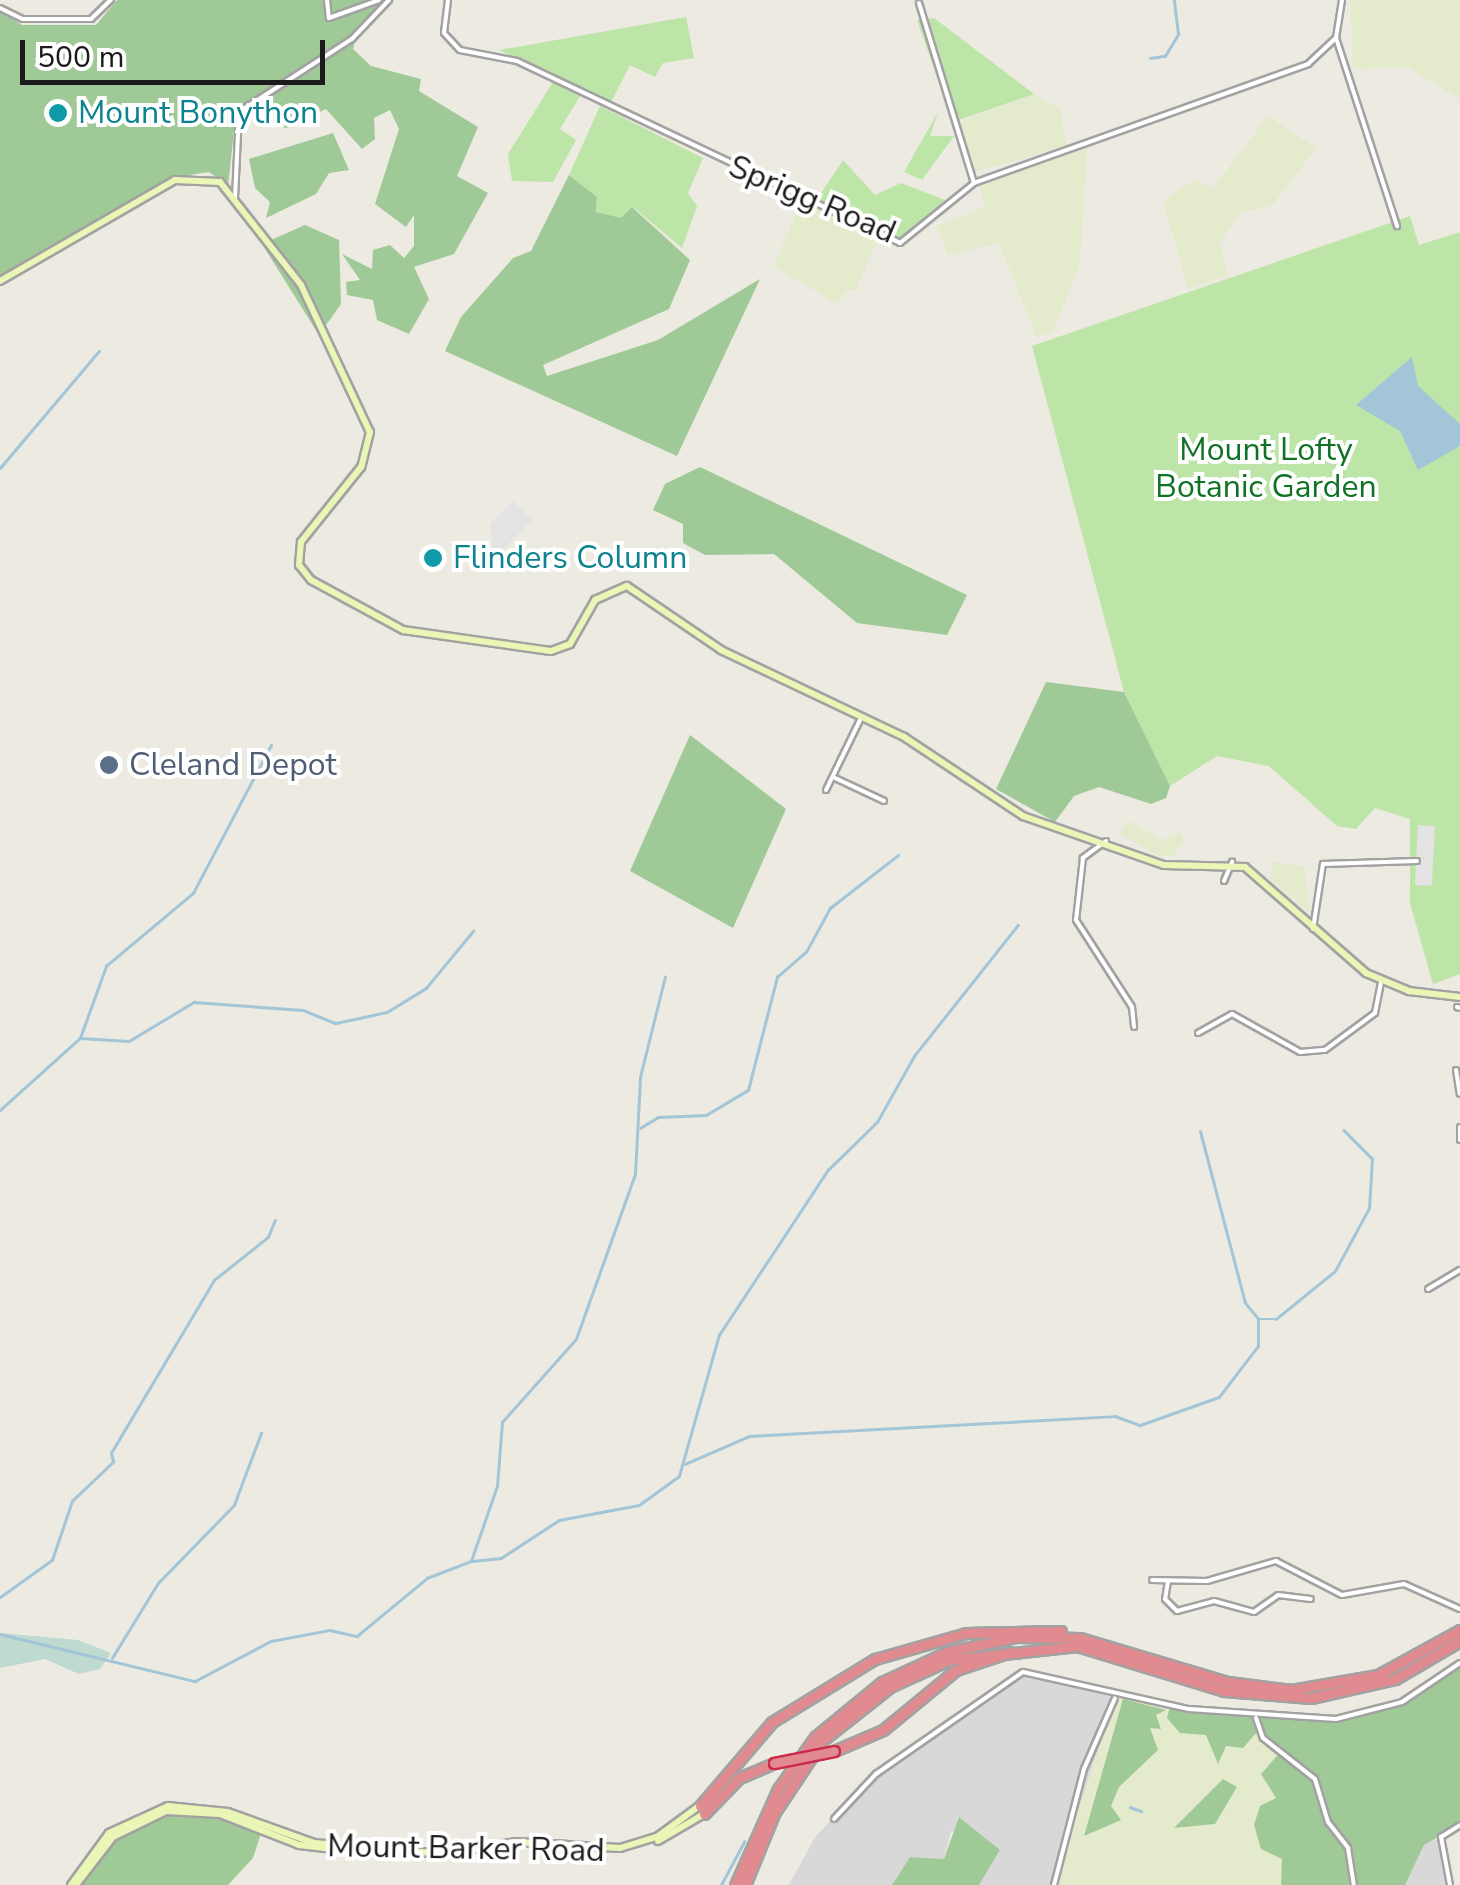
<!DOCTYPE html>
<style>
body{margin:0}
#map{position:relative;width:1460px;height:1885px;overflow:hidden;background:#eceae1;font-family:"Nunito Sans",sans-serif}
div>[style]{position:absolute}
[style*='--x']{left:calc(var(--x)*1px);top:calc(var(--y)*1px);width:calc(var(--w)*1px);rotate:calc(var(--a)*1deg)}
.residential>*{inset:0;background:#d9d8d8}
.farmland>*{inset:0;background:#e4ebcc}
.grass>*{inset:0;background:#bde5a8}
.forest>*{inset:0;background:#9fca97}
.wetland>*{inset:0;background:#bedad1}
.parking>*{inset:0;background:#e3e3e3;transform-origin:0 0}
.water>*{inset:0;background:#a2c5d8}
.stream>*{height:2.5px;margin:-1.25px;padding:0 1.25px;transform-origin:1.25px;border-radius:1.25px;background:#a2c5d8}
.roads{filter:drop-shadow(2px 0 #a2a2a2) drop-shadow(-2px 0 #a2a2a2) drop-shadow(0 2px #a2a2a2) drop-shadow(0 -2px #a2a2a2)}
.street>*{height:4px;margin:-2px;padding:0 2px;transform-origin:2px;border-radius:2px;background:#fff}
.secondary>*{height:6px;margin:-3px;padding:0 3px;transform-origin:3px;border-radius:3px;background:#eaf6b5}
.highway>*{height:9px;margin:-4.5px;padding:0 4.5px;transform-origin:4.5px;border-radius:4.5px;background:#e18a8f}
.bridges{filter:drop-shadow(2px 0 #cd2b4c) drop-shadow(-2px 0 #cd2b4c) drop-shadow(0 2px #cd2b4c) drop-shadow(0 -2px #cd2b4c)}
.highway-bridge>*{height:9px;margin:-4.5px;padding:0 4.5px;transform-origin:4.5px;border-radius:4.5px;background:#e18a8f}
.dots>*{width:28px;height:28px;translate:-50% -50%;box-sizing:border-box;border:5px solid #fff;border-radius:50%}
span{translate:-50% -50%;white-space:nowrap;text-align:center;line-height:1.15;-webkit-text-stroke:8px #fff;paint-order:stroke}
.culture-label{font-size:32px;color:#0d838f}
.left{translate:0 -50%;text-align:left}
.street-label{font-size:32px;color:#1b1b1b}
.park-label{font-size:32px;color:#107225}
.service-label{font-size:32px;color:#4e5e75}
.scale{position:absolute;left:20px;top:40px;width:305px;height:45px;box-sizing:border-box;border:5px solid #1b1b1b;border-top:0;padding-left:12px;font-size:30px;line-height:35px;white-space:nowrap;color:#1b1b1b;-webkit-text-stroke:8px #fff;paint-order:stroke}
</style>
<div id="map">
<div class="residential">
<i style="clip-path:polygon(1023px 1672px,1115px 1698px,1054px 1885px,979px 1885px,1000px 1850px,951px 1831px,944px 1859px,910px 1857px,892px 1885px,789px 1885px,815px 1837px,876px 1774px)"></i>
<i style="clip-path:polygon(1441px 1837px,1450px 1885px,1405px 1885px,1424px 1845px)"></i>
</div>
<div class="farmland">
<i style="clip-path:polygon(1350px 0,1460px 0,1460px 99px,1409px 68px,1353px 69px)"></i>
<i style="clip-path:polygon(1034px 94px,1060px 109px,1067px 146px,974px 172px,960px 122px)"></i>
<i style="clip-path:polygon(1268px 116px,1316px 148px,1273px 204px,1240px 213px,1220px 243px,1228px 275px,1188px 289px,1163px 200px,1196px 179px,1212px 189px)"></i>
<i style="clip-path:polygon(1087px 148px,1080px 264px,1053px 331px,1037px 338px,999px 243px,948px 255px,936px 227px,986px 206px,979px 186px)"></i>
<i style="clip-path:polygon(802px 202px,879px 238px,855px 291px,847px 289px,838px 304px,773px 266px)"></i>
<i style="clip-path:polygon(1128px 821px,1163px 840px,1180px 832px,1184px 840px,1174px 856px,1159px 856px,1119px 834px)"></i>
<i style="clip-path:polygon(1272px 862px,1304px 866px,1310px 913px,1270px 879px)"></i>
<i style="clip-path:polygon(1115px 1698px,1256px 1717px,1259px 1734px,1313px 1774px,1354px 1885px,1054px 1885px)"></i>
</div>
<div class="grass">
<i style="clip-path:polygon(686px 17px,694px 58px,663px 63px,655px 77px,630px 65px,610px 104px,499px 50px)"></i>
<i style="clip-path:polygon(934px 18px,1034px 94px,953px 122px,917px 20px)"></i>
<i style="clip-path:polygon(553px 82px,580px 96px,560px 129px,576px 140px,553px 182px,512px 181px,508px 154px)"></i>
<i style="clip-path:polygon(600px 106px,703px 158px,688px 193px,697px 206px,682px 248px,633px 207px,621px 219px,596px 212px,597px 197px,569px 175px)"></i>
<i style="clip-path:polygon(938px 112px,930px 136px,954px 136px,922px 180px,904px 172px)"></i>
<i style="clip-path:polygon(843px 160px,875px 195px,901px 183px,945px 200px,900px 239px,816px 201px)"></i>
<i style="clip-path:polygon(1410px 216px,1419px 245px,1460px 232px,1460px 974px,1433px 984px,1410px 903px,1410px 819px,1375px 808px,1356px 829px,1337px 826px,1269px 766px,1217px 756px,1170px 786px,1124px 692px,1032px 346px)"></i>
</div>
<div class="forest">
<i style="clip-path:polygon(117px 0,386px 0,359px 25px,353px 49px,371px 66px,421px 79px,419px 91px,478px 127px,457px 176px,488px 193px,454px 254px,414px 267px,429px 299px,409px 334px,377px 320px,373px 300px,347px 295px,346px 282px,360px 280px,342px 254px,372px 269px,373px 250px,390px 245px,404px 258px,414px 246px,414px 215px,406px 227px,375px 204px,399px 129px,390px 110px,374px 118px,375px 139px,362px 149px,326px 109px,286px 128px,236px 112px,228px 186px,209px 172px,175px 177px,0 277px,0 11px,22px 25px,96px 25px)"></i>
<i style="clip-path:polygon(333px 133px,349px 170px,329px 173px,316px 194px,266px 218px,270px 202px,255px 188px,249px 159px)"></i>
<i style="clip-path:polygon(569px 175px,597px 197px,596px 212px,621px 218px,632px 207px,690px 260px,669px 309px,543px 365px,547px 376px,658px 340px,760px 279px,677px 456px,445px 351px,461px 317px,513px 258px,531px 251px)"></i>
<i style="clip-path:polygon(305px 225px,339px 240px,341px 304px,319px 335px,262px 244px)"></i>
<i style="clip-path:polygon(700px 467px,967px 595px,947px 635px,857px 623px,774px 554px,705px 555px,683px 543px,683px 524px,653px 510px,665px 484px)"></i>
<i style="clip-path:polygon(1046px 682px,1124px 692px,1170px 786px,1166px 798px,1151px 804px,1099px 787px,1074px 796px,1055px 822px,996px 789px)"></i>
<i style="clip-path:polygon(690px 735px,786px 809px,733px 928px,630px 871px)"></i>
<i style="clip-path:polygon(1460px 1663px,1460px 1825px,1424px 1845px,1405px 1885px,1281px 1885px,1282px 1859px,1261px 1849px,1254px 1825px,1260px 1806px,1276px 1798px,1261px 1774px,1282px 1750px,1257px 1732px,1243px 1748px,1226px 1746px,1218px 1764px,1206px 1735px,1180px 1733px,1167px 1718px,1170px 1706px,1289px 1719px,1380px 1711px)"></i>
<i style="clip-path:polygon(1123px 1699px,1166px 1710px,1156px 1715px,1161px 1729px,1150px 1728px,1158px 1750px,1119px 1787px,1111px 1806px,1121px 1820px,1084px 1836px)"></i>
<i style="clip-path:polygon(1223px 1779px,1237px 1787px,1215px 1824px,1174px 1828px)"></i>
<i style="clip-path:polygon(197px 1810px,262px 1830px,253px 1858px,228px 1885px,76px 1885px,105px 1844px,154px 1814px)"></i>
<i style="clip-path:polygon(959px 1817px,1000px 1850px,979px 1885px,892px 1885px,910px 1857px,944px 1859px)"></i>
</div>
<div class="wetland">
<i style="clip-path:polygon(0 1633px,78px 1640px,111px 1653px,100px 1669px,79px 1674px,45px 1659px,0 1668px)"></i>
</div>
<div class="parking">
<i style="clip-path:polygon(513px 501px,532px 520px,494px 559px,490px 524px)"></i>
<i style="left:1418px;top:825px;width:17px;height:60px;rotate:3deg"></i>
</div>
<div class="water">
<i style="clip-path:polygon(1412px 357px,1418px 386px,1460px 424px,1460px 446px,1418px 470px,1400px 431px,1356px 405px)"></i>
</div>
<div class="stream">
<i style="--x:1150;--y:58;--w:15;--a:-8"></i>
<i style="--x:1165;--y:56;--w:26;--a:-59"></i>
<i style="--x:1178;--y:34;--w:34;--a:-97"></i>
<i style="--x:0;--y:468;--w:153;--a:-49.8"></i>
<i style="--x:80;--y:1038;--w:77;--a:-70.1"></i>
<i style="--x:106;--y:966;--w:114;--a:-40"></i>
<i style="--x:193;--y:893;--w:167;--a:-62.2"></i>
<i style="--x:0;--y:1110;--w:108;--a:-42"></i>
<i style="--x:80;--y:1038;--w:49;--a:3.5"></i>
<i style="--x:129;--y:1041;--w:76;--a:-31"></i>
<i style="--x:194;--y:1002;--w:109;--a:4.2"></i>
<i style="--x:303;--y:1010;--w:35;--a:22"></i>
<i style="--x:336;--y:1023;--w:52;--a:-12.2"></i>
<i style="--x:387;--y:1012;--w:46;--a:-31.6"></i>
<i style="--x:426;--y:988;--w:74;--a:-50.5"></i>
<i style="--x:640;--y:1128;--w:21;--a:-31"></i>
<i style="--x:658;--y:1117;--w:48;--a:-2.4"></i>
<i style="--x:706;--y:1115;--w:49;--a:-30.8"></i>
<i style="--x:748;--y:1090;--w:117;--a:-75.6"></i>
<i style="--x:777;--y:977;--w:38;--a:-41"></i>
<i style="--x:806;--y:952;--w:50;--a:-61.4"></i>
<i style="--x:830;--y:908;--w:86;--a:-37.9"></i>
<i style="--x:1258;--y:1319;--w:18;--a:0"></i>
<i style="--x:1276;--y:1319;--w:76;--a:-39.1"></i>
<i style="--x:1335;--y:1271;--w:72;--a:-61.6"></i>
<i style="--x:1369;--y:1208;--w:49;--a:-86.5"></i>
<i style="--x:1372;--y:1159;--w:40;--a:-135"></i>
<i style="--x:685;--y:1464;--w:70;--a:-23.6"></i>
<i style="--x:749;--y:1436;--w:367;--a:-3.1"></i>
<i style="--x:1115;--y:1416;--w:27;--a:20"></i>
<i style="--x:1140;--y:1425;--w:84;--a:-19.5"></i>
<i style="--x:1219;--y:1397;--w:64;--a:-52.6"></i>
<i style="--x:1258;--y:1346;--w:27;--a:-90"></i>
<i style="--x:1258;--y:1319;--w:21;--a:-129"></i>
<i style="--x:1245;--y:1303;--w:177;--a:-104.7"></i>
<i style="--x:472;--y:1561;--w:29;--a:-6"></i>
<i style="--x:501;--y:1558;--w:69;--a:-33.2"></i>
<i style="--x:559;--y:1520;--w:81;--a:-10.6"></i>
<i style="--x:639;--y:1505;--w:49;--a:-35.9"></i>
<i style="--x:679;--y:1476;--w:147;--a:-74.2"></i>
<i style="--x:719;--y:1335;--w:198;--a:-56.6"></i>
<i style="--x:828;--y:1170;--w:69;--a:-44.4"></i>
<i style="--x:877;--y:1122;--w:76;--a:-60.7"></i>
<i style="--x:914;--y:1056;--w:167;--a:-51.6"></i>
<i style="--x:0;--y:1597;--w:64;--a:-35.4"></i>
<i style="--x:52;--y:1560;--w:62;--a:-71.3"></i>
<i style="--x:72;--y:1501;--w:57;--a:-43.6"></i>
<i style="--x:113;--y:1462;--w:9;--a:-103"></i>
<i style="--x:111;--y:1453;--w:201;--a:-59.2"></i>
<i style="--x:214;--y:1280;--w:69;--a:-38.5"></i>
<i style="--x:268;--y:1237;--w:18;--a:-68"></i>
<i style="--x:0;--y:1634;--w:201;--a:13.6"></i>
<i style="--x:195;--y:1681;--w:86;--a:-27.8"></i>
<i style="--x:271;--y:1641;--w:60;--a:-10.6"></i>
<i style="--x:330;--y:1630;--w:28;--a:13"></i>
<i style="--x:357;--y:1636;--w:91;--a:-39.6"></i>
<i style="--x:427;--y:1578;--w:47;--a:-21.1"></i>
<i style="--x:471;--y:1561;--w:79;--a:-70.9"></i>
<i style="--x:497;--y:1486;--w:64;--a:-85.5"></i>
<i style="--x:502;--y:1422;--w:111;--a:-48.3"></i>
<i style="--x:576;--y:1339;--w:175;--a:-70.3"></i>
<i style="--x:635;--y:1174;--w:97;--a:-87"></i>
<i style="--x:640;--y:1077;--w:103;--a:-76"></i>
<i style="--x:112;--y:1658;--w:88;--a:-58.5"></i>
<i style="--x:158;--y:1583;--w:109;--a:-45.7"></i>
<i style="--x:234;--y:1505;--w:77;--a:-69.4"></i>
<i style="--x:1130;--y:1807;--w:12;--a:20"></i>
<i style="--x:721;--y:1885;--w:49;--a:-61.9"></i>
</div>
<div class="roads">
<div class="street">
<i style="--x:327;--y:0;--w:18;--a:84"></i>
<i style="--x:329;--y:18;--w:53;--a:-19.8"></i>
<i style="--x:448;--y:0;--w:33;--a:97"></i>
<i style="--x:444;--y:33;--w:23;--a:47"></i>
<i style="--x:460;--y:50;--w:58;--a:10.9"></i>
<i style="--x:517;--y:61;--w:424;--a:25.4"></i>
<i style="--x:900;--y:243;--w:95;--a:-39"></i>
<i style="--x:974;--y:183;--w:355;--a:-19.6"></i>
<i style="--x:1308;--y:64;--w:38;--a:-43"></i>
<i style="--x:1336;--y:38;--w:38;--a:-81"></i>
<i style="--x:919;--y:3;--w:188;--a:73"></i>
<i style="--x:0;--y:8;--w:25;--a:26"></i>
<i style="--x:23;--y:19;--w:68;--a:0"></i>
<i style="--x:91;--y:19;--w:28;--a:-44"></i>
<i style="--x:1336;--y:38;--w:198;--a:72"></i>
<i style="--x:235;--y:198;--w:86;--a:-87.3"></i>
<i style="--x:239;--y:112;--w:135;--a:-32.9"></i>
<i style="--x:352;--y:39;--w:54;--a:-46.5"></i>
<i style="--x:835;--y:778;--w:54;--a:25.1"></i>
<i style="--x:826;--y:790;--w:80;--a:-64.1"></i>
<i style="--x:1106;--y:841;--w:29;--a:144"></i>
<i style="--x:1083;--y:858;--w:62;--a:96.4"></i>
<i style="--x:1076;--y:920;--w:103;--a:57.2"></i>
<i style="--x:1132;--y:1007;--w:20;--a:84"></i>
<i style="--x:1224;--y:881;--w:21;--a:-67"></i>
<i style="--x:1313;--y:929;--w:66;--a:-81.3"></i>
<i style="--x:1323;--y:864;--w:94;--a:-1.8"></i>
<i style="--x:1457;--y:1007;--w:3;--a:18"></i>
<i style="--x:1198;--y:1033;--w:39;--a:-29"></i>
<i style="--x:1232;--y:1014;--w:78;--a:29.2"></i>
<i style="--x:1300;--y:1052;--w:25;--a:-5"></i>
<i style="--x:1325;--y:1050;--w:62;--a:-36.5"></i>
<i style="--x:1375;--y:1013;--w:32;--a:-79"></i>
<i style="--x:1456;--y:1070;--w:24;--a:81"></i>
<i style="--x:1460;--y:1127;--w:13;--a:90"></i>
<i style="--x:1428;--y:1289;--w:37;--a:-31"></i>
<i style="--x:1152;--y:1580;--w:55;--a:1"></i>
<i style="--x:1207;--y:1581;--w:72;--a:-16.2"></i>
<i style="--x:1276;--y:1561;--w:74;--a:27.3"></i>
<i style="--x:1342;--y:1595;--w:63;--a:-10.1"></i>
<i style="--x:1404;--y:1584;--w:61;--a:24.1"></i>
<i style="--x:1168;--y:1581;--w:18;--a:99"></i>
<i style="--x:1165;--y:1599;--w:17;--a:45"></i>
<i style="--x:1177;--y:1611;--w:38;--a:-15"></i>
<i style="--x:1214;--y:1601;--w:41;--a:15.4"></i>
<i style="--x:1254;--y:1612;--w:29;--a:-35"></i>
<i style="--x:1278;--y:1595;--w:33;--a:7"></i>
<i style="--x:1256;--y:1718;--w:21;--a:71"></i>
<i style="--x:1263;--y:1738;--w:66;--a:38.3"></i>
<i style="--x:1315;--y:1779;--w:45;--a:73.2"></i>
<i style="--x:1328;--y:1822;--w:33;--a:52"></i>
<i style="--x:1348;--y:1848;--w:37;--a:81"></i>
<i style="--x:834;--y:1819;--w:62;--a:-47"></i>
<i style="--x:876;--y:1774;--w:179;--a:-34.8"></i>
<i style="--x:1023;--y:1672;--w:170;--a:12.6"></i>
<i style="--x:1189;--y:1709;--w:147;--a:3.9"></i>
<i style="--x:1336;--y:1719;--w:68;--a:-14.4"></i>
<i style="--x:1402;--y:1702;--w:70;--a:-33.9"></i>
<i style="--x:1054;--y:1885;--w:120;--a:-75.5"></i>
<i style="--x:1084;--y:1769;--w:77;--a:-66.4"></i>
<i style="--x:1450;--y:1885;--w:49;--a:-100.6"></i>
<i style="--x:1441;--y:1837;--w:22;--a:-32"></i>
</div>
<div class="secondary">
<i style="--x:0;--y:281;--w:202;--a:-30"></i>
<i style="--x:175;--y:180;--w:45;--a:2.5"></i>
<i style="--x:220;--y:182;--w:131;--a:51.8"></i>
<i style="--x:301;--y:285;--w:162;--a:64.9"></i>
<i style="--x:370;--y:432;--w:36;--a:104"></i>
<i style="--x:361;--y:467;--w:96;--a:128.7"></i>
<i style="--x:301;--y:542;--w:23;--a:95"></i>
<i style="--x:299;--y:565;--w:19;--a:51"></i>
<i style="--x:311;--y:580;--w:105;--a:28.5"></i>
<i style="--x:403;--y:630;--w:149;--a:8.1"></i>
<i style="--x:551;--y:651;--w:20;--a:-20"></i>
<i style="--x:570;--y:644;--w:51;--a:-60.4"></i>
<i style="--x:595;--y:600;--w:35;--a:-24"></i>
<i style="--x:627;--y:586;--w:114;--a:34.2"></i>
<i style="--x:721;--y:650;--w:203;--a:25.4"></i>
<i style="--x:904;--y:737;--w:143;--a:33.6"></i>
<i style="--x:1023;--y:816;--w:149;--a:19.2"></i>
<i style="--x:1164;--y:865;--w:81;--a:1.4"></i>
<i style="--x:1245;--y:867;--w:161;--a:41.2"></i>
<i style="--x:1366;--y:973;--w:47;--a:22.7"></i>
<i style="--x:1409;--y:991;--w:51;--a:6.7"></i>
<i style="--x:658;--y:1841;--w:53;--a:-30.4"></i>
<i style="--x:71;--y:1885;--w:64;--a:-53.8"></i>
<i style="--x:109;--y:1833;--w:65;--a:-24.6"></i>
<i style="--x:168;--y:1806;--w:60;--a:5.7"></i>
<i style="--x:228;--y:1812;--w:91;--a:19.8"></i>
<i style="--x:314;--y:1843;--w:131;--a:4.8"></i>
<i style="--x:445;--y:1854;--w:72;--a:-9.6"></i>
<i style="--x:516;--y:1842;--w:104;--a:3.3"></i>
<i style="--x:620;--y:1848;--w:39;--a:-17"></i>
<i style="--x:657;--y:1837;--w:52;--a:-36.4"></i>
<i style="--x:76;--y:1885;--w:61;--a:-52.4"></i>
<i style="--x:113;--y:1837;--w:59;--a:-26.1"></i>
<i style="--x:166;--y:1811;--w:54;--a:3.2"></i>
<i style="--x:220;--y:1814;--w:85;--a:21.4"></i>
<i style="--x:299;--y:1845;--w:70;--a:6.5"></i>
</div>
<div class="highway">
<i style="--x:834;--y:1751;--w:53;--a:-23.2"></i>
<i style="--x:883;--y:1730;--w:94;--a:-39.4"></i>
<i style="--x:956;--y:1670;--w:57;--a:-18.4"></i>
<i style="--x:700;--y:1806;--w:111;--a:-49.4"></i>
<i style="--x:772;--y:1722;--w:121;--a:-31.5"></i>
<i style="--x:875;--y:1659;--w:95;--a:-15.9"></i>
<i style="--x:966;--y:1633;--w:95;--a:-1.2"></i>
<i style="--x:704;--y:1814;--w:50;--a:-45.8"></i>
<i style="--x:739;--y:1778;--w:38;--a:-23"></i>
<i style="--x:735;--y:1885;--w:105;--a:-65.9"></i>
<i style="--x:778;--y:1789;--w:64;--a:-54.6"></i>
<i style="--x:815;--y:1737;--w:87;--a:-39.4"></i>
<i style="--x:882;--y:1682;--w:72;--a:-24.8"></i>
<i style="--x:947;--y:1652;--w:71;--a:-12.3"></i>
<i style="--x:1016;--y:1637;--w:64;--a:0.9"></i>
<i style="--x:1080;--y:1638;--w:154;--a:16.6"></i>
<i style="--x:1228;--y:1682;--w:64;--a:7.2"></i>
<i style="--x:1291;--y:1690;--w:88;--a:-9.8"></i>
<i style="--x:1378;--y:1675;--w:94;--a:-28.8"></i>
<i style="--x:745;--y:1885;--w:79;--a:-67.7"></i>
<i style="--x:775;--y:1812;--w:87;--a:-56.3"></i>
<i style="--x:823;--y:1740;--w:85;--a:-38.3"></i>
<i style="--x:890;--y:1687;--w:65;--a:-24.6"></i>
<i style="--x:949;--y:1660;--w:129;--a:-6.2"></i>
<i style="--x:1077;--y:1646;--w:154;--a:17"></i>
<i style="--x:1224;--y:1691;--w:87;--a:4.6"></i>
<i style="--x:1311;--y:1698;--w:86;--a:-12.7"></i>
<i style="--x:1395;--y:1679;--w:75;--a:-30.3"></i>
</div>
</div>
<div class="bridges">
<div class="highway-bridge">
<i style="--x:774;--y:1763;--w:61;--a:-11.3"></i>
</div>
</div>
<div class="dots">
<i style="left:58px;top:113px;background:#0f9aa8"></i>
<i style="left:433px;top:558px;background:#0f9aa8"></i>
<i style="left:109px;top:765px;background:#5c6f8a"></i>
</div>
<div class="culture-label">
<span class="left" style="left:78px;top:113px">Mount Bonython</span>
<span class="left" style="left:453px;top:558px">Flinders Column</span>
</div>
<div class="street-label">
<span style="left:812px;top:200px;rotate:23deg">Sprigg Road</span>
<span style="left:466px;top:1849px;rotate:1deg">Mount Barker Road</span>
</div>
<div class="park-label">
<span style="left:1266px;top:469px">Mount Lofty<br>Botanic Garden</span>
</div>
<div class="service-label">
<span class="left" style="left:129px;top:765px">Cleland Depot</span>
</div>
<div class="scale">500 m</div>
</div>
